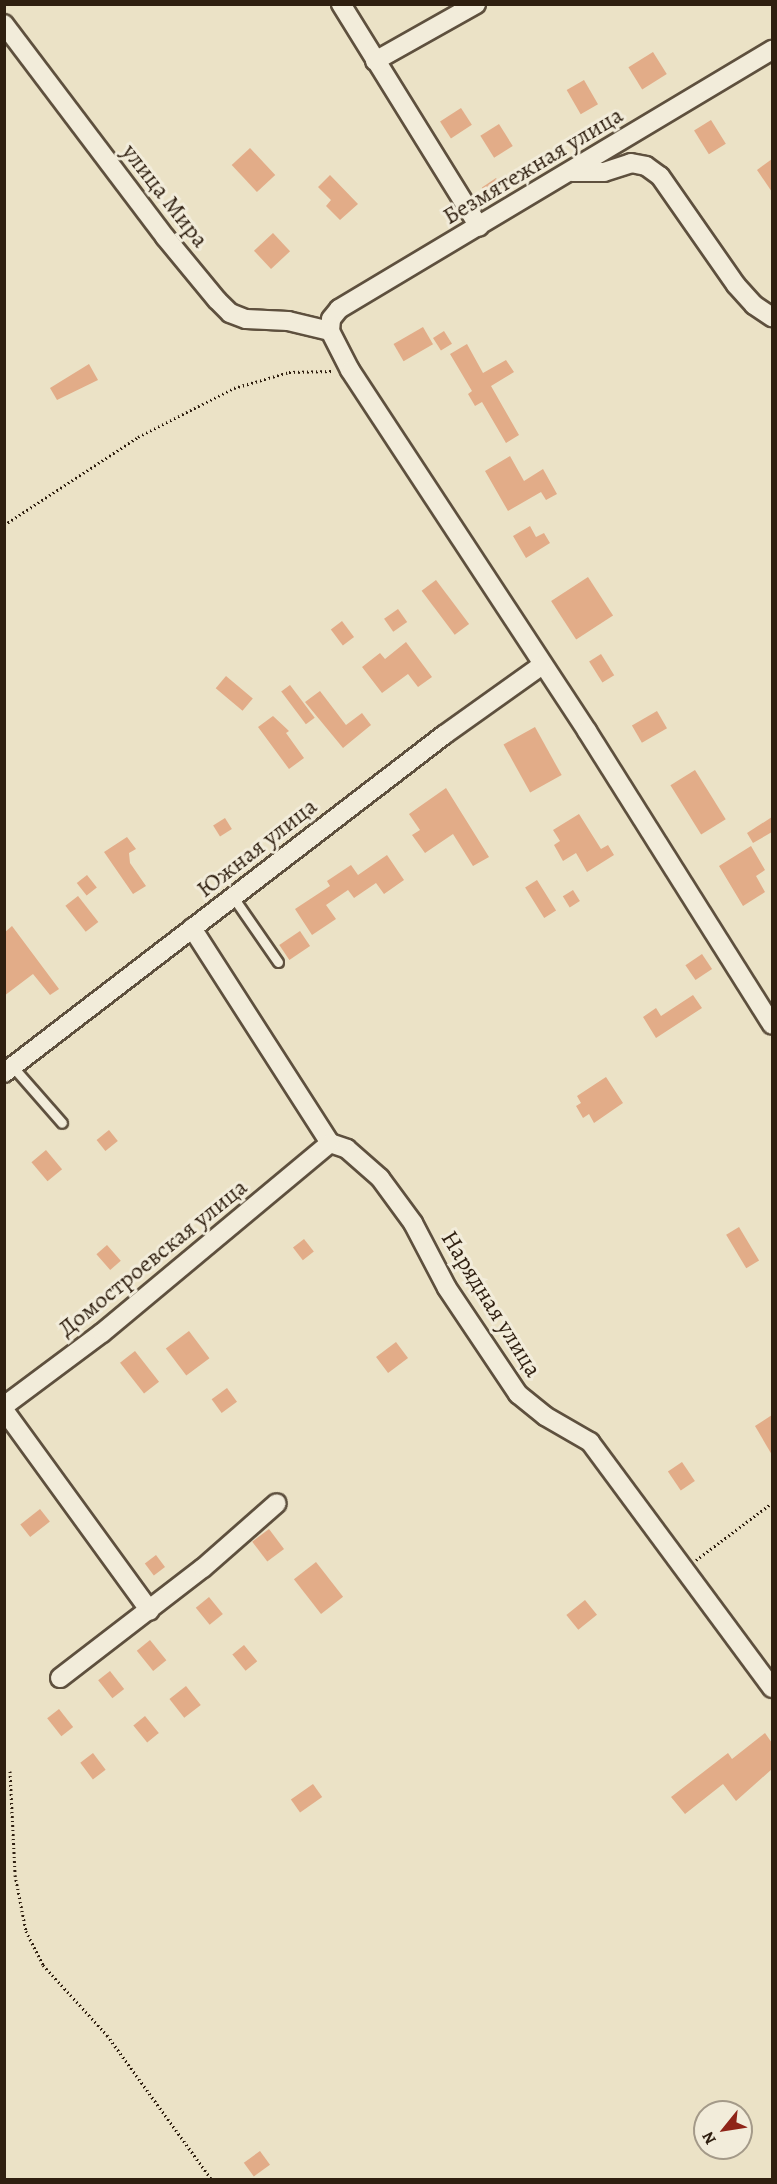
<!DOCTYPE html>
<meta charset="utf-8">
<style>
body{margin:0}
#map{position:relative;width:777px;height:2184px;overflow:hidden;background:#ebe2c6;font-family:Alegreya,serif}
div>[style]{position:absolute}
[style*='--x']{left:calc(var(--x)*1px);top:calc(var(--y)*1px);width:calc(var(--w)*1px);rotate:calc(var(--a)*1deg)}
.building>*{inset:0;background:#e2ac88;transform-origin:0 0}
.path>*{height:3px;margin-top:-1.5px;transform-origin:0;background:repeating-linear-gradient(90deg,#2f1f10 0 1.5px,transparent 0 4.5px)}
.roads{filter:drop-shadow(2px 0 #5e503e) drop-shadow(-2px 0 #5e503e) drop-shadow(0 2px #5e503e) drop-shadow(0 -2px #5e503e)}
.service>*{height:9px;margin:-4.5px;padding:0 4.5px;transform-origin:4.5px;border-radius:4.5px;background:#f2ecda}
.minor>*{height:18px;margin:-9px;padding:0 9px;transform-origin:9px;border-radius:9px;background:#f2ecda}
span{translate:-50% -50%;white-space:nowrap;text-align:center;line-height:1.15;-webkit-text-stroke:6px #f2ecda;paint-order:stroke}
.street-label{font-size:24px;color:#2f1f10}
.frame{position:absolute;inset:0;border:6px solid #2f1f10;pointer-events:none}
.north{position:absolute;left:693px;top:2100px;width:60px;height:60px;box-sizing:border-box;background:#f2ecda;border:2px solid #a49a89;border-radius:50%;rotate:240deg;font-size:16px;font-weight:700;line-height:24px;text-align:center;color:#2f1f10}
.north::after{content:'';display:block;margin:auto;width:21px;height:27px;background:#8f2418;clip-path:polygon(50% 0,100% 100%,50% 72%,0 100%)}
</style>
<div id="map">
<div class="building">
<i style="left:653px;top:52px;width:26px;height:29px;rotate:58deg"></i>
<i style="left:584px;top:80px;width:28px;height:20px;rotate:60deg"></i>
<i style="left:461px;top:108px;width:20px;height:25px;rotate:57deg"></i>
<i style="left:711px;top:120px;width:28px;height:20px;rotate:58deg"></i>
<i style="left:499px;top:124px;width:26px;height:22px;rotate:58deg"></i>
<i style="left:250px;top:148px;width:37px;height:25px;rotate:47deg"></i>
<i style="clip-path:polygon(772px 159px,772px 192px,757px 170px)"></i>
<i style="clip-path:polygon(330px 175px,358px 204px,340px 220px,326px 206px,331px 200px,318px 187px)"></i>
<i style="left:496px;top:178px;width:14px;height:17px;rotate:56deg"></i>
<i style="left:273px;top:233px;width:25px;height:26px;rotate:47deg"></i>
<i style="left:423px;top:327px;width:20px;height:34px;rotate:60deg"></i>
<i style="left:444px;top:331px;width:15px;height:13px;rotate:58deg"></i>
<i style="clip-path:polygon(467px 344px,483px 373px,506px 360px,514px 372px,491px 386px,519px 435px,506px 443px,482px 402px,475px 406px,468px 394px,472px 391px,450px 354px)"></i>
<i style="clip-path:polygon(89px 364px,98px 380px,57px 400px,50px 388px)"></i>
<i style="clip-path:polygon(510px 456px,524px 481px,543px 469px,557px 494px,546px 500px,541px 492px,508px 511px,485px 471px)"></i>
<i style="clip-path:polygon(530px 526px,536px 537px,544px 533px,550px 543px,526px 558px,513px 536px)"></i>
<i style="left:588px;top:577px;width:46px;height:44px;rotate:57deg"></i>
<i style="left:436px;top:580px;width:55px;height:18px;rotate:53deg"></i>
<i style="left:398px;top:609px;width:16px;height:17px;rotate:55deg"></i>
<i style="left:342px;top:621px;width:20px;height:14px;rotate:53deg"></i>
<i style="clip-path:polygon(406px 642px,432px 677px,418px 687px,408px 674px,382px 693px,362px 667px,380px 653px,385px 659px)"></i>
<i style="left:601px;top:654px;width:25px;height:14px;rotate:58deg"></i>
<i style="left:226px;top:676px;width:35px;height:16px;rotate:40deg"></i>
<i style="left:290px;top:685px;width:41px;height:11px;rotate:53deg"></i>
<i style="clip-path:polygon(320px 691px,346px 725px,362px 713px,371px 725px,343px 748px,305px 702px)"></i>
<i style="left:657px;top:711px;width:20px;height:29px;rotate:60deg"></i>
<i style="clip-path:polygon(273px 716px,289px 731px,286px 733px,304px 758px,289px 769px,258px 727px)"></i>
<i style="left:535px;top:727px;width:55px;height:36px;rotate:61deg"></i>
<i style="left:695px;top:770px;width:58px;height:29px;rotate:58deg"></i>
<i style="clip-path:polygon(446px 788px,489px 857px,473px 866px,453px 834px,425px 853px,412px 835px,420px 830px,409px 814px)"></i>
<i style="clip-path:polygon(579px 814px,601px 849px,608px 845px,614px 855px,587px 872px,576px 853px,563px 861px,554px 845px,560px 841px,553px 830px)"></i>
<i style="clip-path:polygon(772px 817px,772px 832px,753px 843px,747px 833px)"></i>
<i style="left:225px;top:818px;width:13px;height:14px;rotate:58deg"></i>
<i style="clip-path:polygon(127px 837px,136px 849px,129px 853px,130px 863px,146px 886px,133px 894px,104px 852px)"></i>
<i style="clip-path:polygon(751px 846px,765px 870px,756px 876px,765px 892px,743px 906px,719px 866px)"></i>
<i style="clip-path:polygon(387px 855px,404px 880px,384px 894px,376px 883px,354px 898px,348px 890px,326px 905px,336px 919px,312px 935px,295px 909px,330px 886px,327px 881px,351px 865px,358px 875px)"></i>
<i style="left:87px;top:875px;width:16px;height:13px;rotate:52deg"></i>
<i style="left:537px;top:880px;width:36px;height:14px;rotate:58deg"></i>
<i style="left:573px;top:890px;width:13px;height:12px;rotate:58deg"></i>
<i style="left:78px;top:896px;width:33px;height:16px;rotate:52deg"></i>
<i style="clip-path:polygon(12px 926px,59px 989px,50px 995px,33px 974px,4px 996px,4px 933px)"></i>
<i style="left:300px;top:931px;width:18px;height:25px;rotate:56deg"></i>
<i style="left:702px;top:954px;width:18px;height:20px;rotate:56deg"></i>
<i style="clip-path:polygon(693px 995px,702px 1008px,656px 1038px,643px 1017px,656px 1008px,661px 1016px)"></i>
<i style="clip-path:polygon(606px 1077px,623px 1103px,594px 1123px,589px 1114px,583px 1118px,576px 1106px,581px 1103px,577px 1096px)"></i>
<i style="left:109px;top:1130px;width:14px;height:16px;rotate:51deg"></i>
<i style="left:46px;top:1150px;width:25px;height:19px;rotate:50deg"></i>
<i style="left:739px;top:1227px;width:39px;height:15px;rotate:59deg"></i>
<i style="left:304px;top:1239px;width:16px;height:14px;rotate:52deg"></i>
<i style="left:107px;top:1245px;width:21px;height:14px;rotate:49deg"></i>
<i style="left:189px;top:1331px;width:34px;height:29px;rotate:53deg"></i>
<i style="left:396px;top:1342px;width:20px;height:25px;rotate:53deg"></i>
<i style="left:135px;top:1351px;width:39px;height:19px;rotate:52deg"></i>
<i style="left:227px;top:1388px;width:17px;height:19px;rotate:54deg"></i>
<i style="clip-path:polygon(772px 1415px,772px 1455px,755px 1426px)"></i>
<i style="left:682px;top:1462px;width:23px;height:17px;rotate:56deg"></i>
<i style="left:40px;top:1509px;width:16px;height:25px;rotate:52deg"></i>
<i style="left:269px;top:1529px;width:25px;height:21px;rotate:53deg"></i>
<i style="left:156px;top:1555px;width:15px;height:14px;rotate:53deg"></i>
<i style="left:316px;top:1562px;width:44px;height:28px;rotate:52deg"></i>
<i style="left:209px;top:1597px;width:22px;height:17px;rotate:51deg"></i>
<i style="left:585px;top:1600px;width:19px;height:24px;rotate:51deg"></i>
<i style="left:150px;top:1640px;width:26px;height:17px;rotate:51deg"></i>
<i style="left:244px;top:1645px;width:21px;height:15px;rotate:51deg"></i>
<i style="left:110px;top:1671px;width:23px;height:15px;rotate:52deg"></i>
<i style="left:186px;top:1686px;width:24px;height:21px;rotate:52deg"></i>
<i style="left:59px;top:1709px;width:23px;height:15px;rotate:52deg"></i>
<i style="left:145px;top:1716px;width:22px;height:15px;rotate:51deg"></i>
<i style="clip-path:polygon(765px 1733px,772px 1743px,772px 1769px,736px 1801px,723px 1784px,685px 1814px,671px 1797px,728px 1753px,732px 1759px)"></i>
<i style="left:93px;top:1753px;width:21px;height:16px;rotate:53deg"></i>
<i style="left:313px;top:1784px;width:16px;height:27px;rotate:55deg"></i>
<i style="left:260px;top:2151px;width:17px;height:20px;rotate:54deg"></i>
</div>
<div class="path">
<i style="--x:4;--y:525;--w:160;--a:-33.3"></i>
<i style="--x:138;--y:437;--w:108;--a:-27"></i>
<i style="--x:234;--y:388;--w:57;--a:-16.2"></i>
<i style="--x:289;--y:372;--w:44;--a:-1.3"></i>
<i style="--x:696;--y:1560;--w:95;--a:-36.9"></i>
<i style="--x:10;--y:1771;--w:104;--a:87.2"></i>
<i style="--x:15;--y:1875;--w:57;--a:78.9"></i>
<i style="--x:26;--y:1931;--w:38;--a:63"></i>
<i style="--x:43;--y:1965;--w:95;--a:47.6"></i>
<i style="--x:107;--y:2035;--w:179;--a:54.1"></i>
</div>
<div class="roads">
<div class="service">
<i style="--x:233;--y:897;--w:79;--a:55.3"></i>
<i style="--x:13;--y:1067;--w:74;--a:48.8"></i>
</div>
<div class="minor">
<i style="--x:341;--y:4;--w:262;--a:58.2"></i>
<i style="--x:4;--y:24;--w:267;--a:52.9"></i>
<i style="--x:165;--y:237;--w:82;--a:50.5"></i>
<i style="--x:217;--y:300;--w:18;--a:45"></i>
<i style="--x:230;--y:313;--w:17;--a:21"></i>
<i style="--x:246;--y:319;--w:42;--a:2.7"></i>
<i style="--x:288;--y:321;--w:43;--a:13.4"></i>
<i style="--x:375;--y:61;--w:116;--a:-29.4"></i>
<i style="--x:572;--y:172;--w:32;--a:0"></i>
<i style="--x:604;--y:172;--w:28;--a:-18"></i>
<i style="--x:631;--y:163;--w:15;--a:11"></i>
<i style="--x:646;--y:166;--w:17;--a:36"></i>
<i style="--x:660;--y:176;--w:133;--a:55.1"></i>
<i style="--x:736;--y:285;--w:27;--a:48"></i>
<i style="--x:754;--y:305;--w:22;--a:34"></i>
<i style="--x:330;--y:331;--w:44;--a:62.9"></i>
<i style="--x:350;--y:370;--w:432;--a:56.7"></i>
<i style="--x:587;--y:731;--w:347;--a:57.8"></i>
<i style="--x:330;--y:331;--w:12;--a:-85"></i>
<i style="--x:331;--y:319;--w:13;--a:-51"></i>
<i style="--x:339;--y:309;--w:505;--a:-30.89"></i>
<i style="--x:192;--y:928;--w:255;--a:57.3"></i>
<i style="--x:330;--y:1143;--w:18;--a:19"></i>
<i style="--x:347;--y:1149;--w:44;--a:41.3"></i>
<i style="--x:380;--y:1178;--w:56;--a:53.7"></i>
<i style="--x:413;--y:1223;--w:73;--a:62.4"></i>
<i style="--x:447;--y:1288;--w:128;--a:56.2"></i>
<i style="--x:518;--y:1394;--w:35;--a:39"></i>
<i style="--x:545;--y:1416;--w:52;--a:30"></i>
<i style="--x:590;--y:1442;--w:306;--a:53.5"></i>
<i style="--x:4;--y:1073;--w:555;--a:-37.53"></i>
<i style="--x:444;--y:735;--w:120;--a:-35.5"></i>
<i style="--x:4;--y:1406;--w:122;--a:-36.7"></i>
<i style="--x:102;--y:1333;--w:297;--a:-39.8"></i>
<i style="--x:4;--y:1410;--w:248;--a:54"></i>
<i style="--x:60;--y:1678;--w:180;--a:-37.6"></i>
<i style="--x:203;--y:1568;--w:98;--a:-41.3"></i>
</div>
</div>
<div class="street-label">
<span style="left:533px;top:166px;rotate:-31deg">Безмятежная улица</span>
<span style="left:165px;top:196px;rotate:52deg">улица Мира</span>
<span style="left:257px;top:848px;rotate:-38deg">Южная улица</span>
<span style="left:153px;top:1258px;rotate:-39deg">Домостроевская улица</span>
<span style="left:491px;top:1304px;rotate:58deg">Нарядная улица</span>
</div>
<div class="frame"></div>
<div class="north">N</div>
</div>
